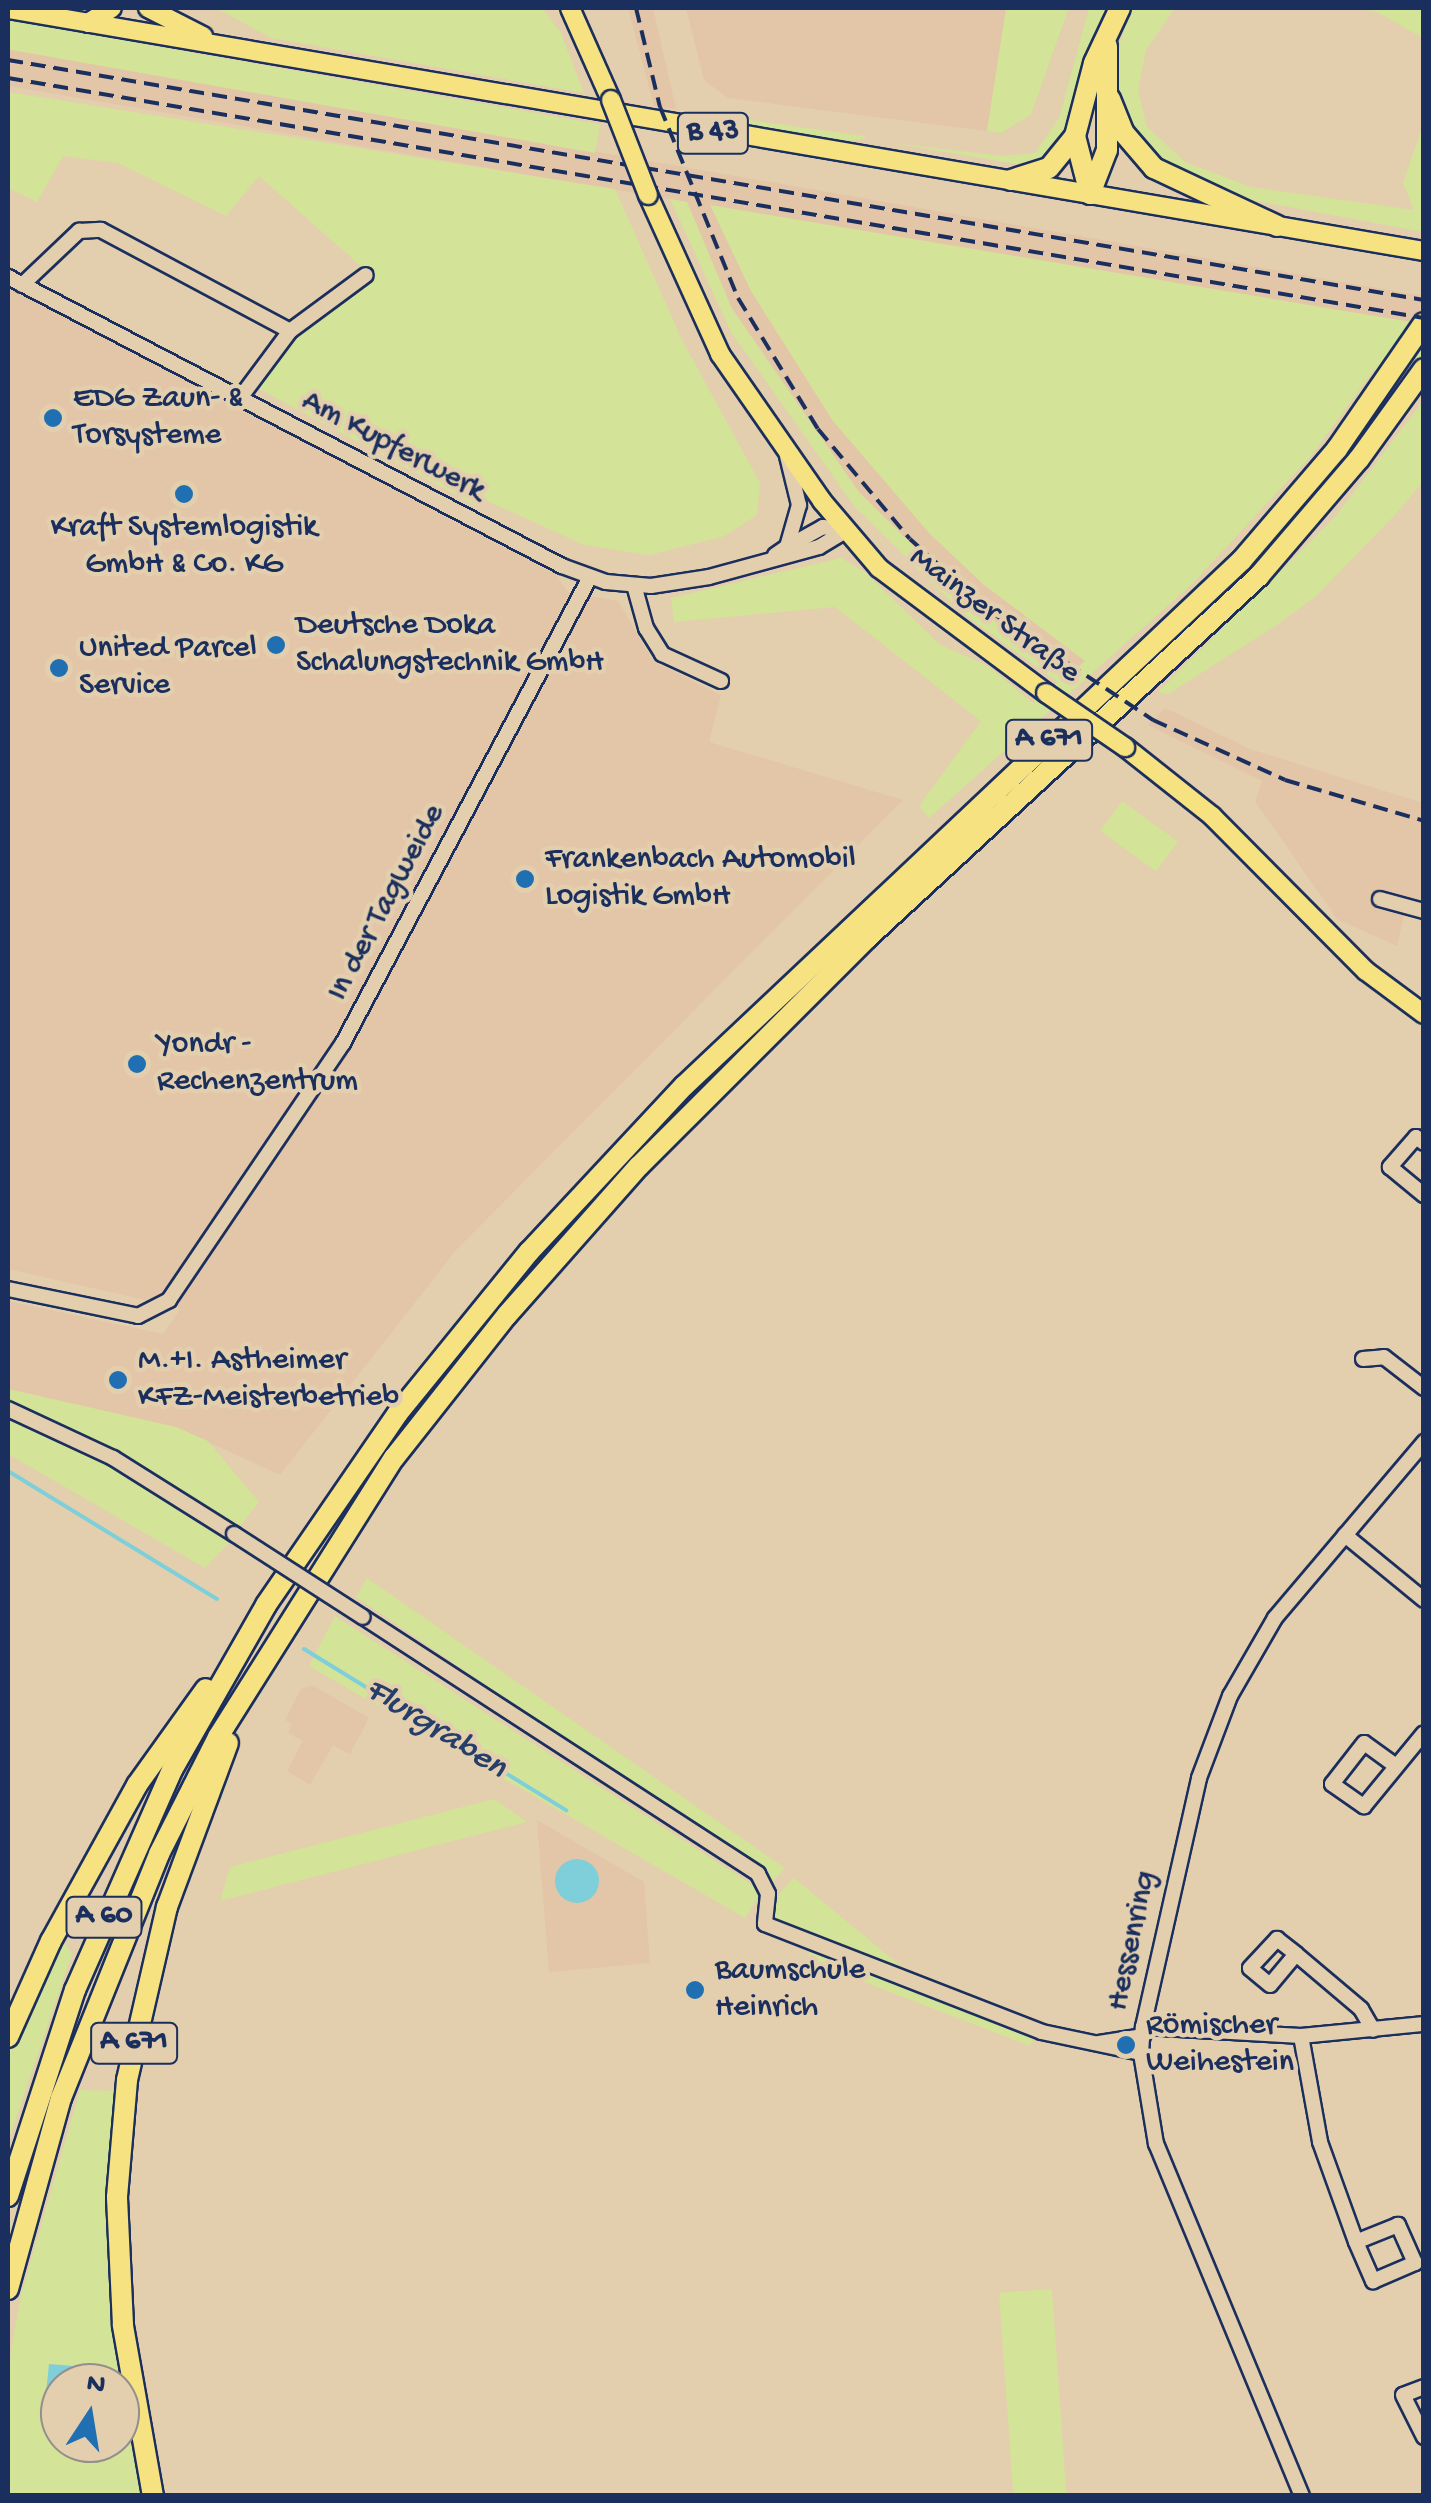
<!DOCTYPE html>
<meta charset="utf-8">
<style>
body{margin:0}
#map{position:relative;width:1431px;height:2503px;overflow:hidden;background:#e3cfad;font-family:"Gochi Hand",sans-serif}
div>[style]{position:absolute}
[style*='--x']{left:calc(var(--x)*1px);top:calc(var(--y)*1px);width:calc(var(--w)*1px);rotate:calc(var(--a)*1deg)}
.built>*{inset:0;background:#e3c5a8}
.green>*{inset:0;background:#d3e397;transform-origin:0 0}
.water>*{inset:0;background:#7ecfd9}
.round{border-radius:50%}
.stream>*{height:4px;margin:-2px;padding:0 2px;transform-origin:2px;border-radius:2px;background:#7ecfd9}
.roads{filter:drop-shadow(2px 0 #1b2f5e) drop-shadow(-2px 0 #1b2f5e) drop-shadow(0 2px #1b2f5e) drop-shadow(0 -2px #1b2f5e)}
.minor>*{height:14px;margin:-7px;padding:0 7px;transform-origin:7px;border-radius:7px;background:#e3cfad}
.major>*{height:18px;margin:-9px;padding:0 9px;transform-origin:9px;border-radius:9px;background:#f6e281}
.highway>*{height:20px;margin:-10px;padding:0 10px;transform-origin:10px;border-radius:10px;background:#f6e281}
.rail>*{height:4px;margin-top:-2px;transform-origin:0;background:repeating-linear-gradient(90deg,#1b2f5e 0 15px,transparent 0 23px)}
.bridges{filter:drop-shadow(2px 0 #1b2f5e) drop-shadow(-2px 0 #1b2f5e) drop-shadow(0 2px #1b2f5e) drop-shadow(0 -2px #1b2f5e)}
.minor-bridge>*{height:14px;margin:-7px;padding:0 7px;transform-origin:7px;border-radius:7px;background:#e3cfad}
.major-bridge>*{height:18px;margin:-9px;padding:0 9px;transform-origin:9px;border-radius:9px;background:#f6e281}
.dots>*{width:28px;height:28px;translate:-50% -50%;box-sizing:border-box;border:5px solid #e3cfad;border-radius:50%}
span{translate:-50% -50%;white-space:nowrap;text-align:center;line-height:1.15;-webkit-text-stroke:9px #e3cfad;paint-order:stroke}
.shield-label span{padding:2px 8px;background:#e3cfad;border:2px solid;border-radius:8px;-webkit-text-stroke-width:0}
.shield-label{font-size:30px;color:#1b2f5e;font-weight:700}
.poi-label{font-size:32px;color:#1b2f5e}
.left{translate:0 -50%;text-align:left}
.street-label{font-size:32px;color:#1b2f5e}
.water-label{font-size:35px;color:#253f6a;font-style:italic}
.frame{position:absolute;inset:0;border:10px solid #1b2f5e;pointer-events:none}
.north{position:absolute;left:40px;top:2363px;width:100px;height:100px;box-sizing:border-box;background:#e3cfad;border:2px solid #938f8d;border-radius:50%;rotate:12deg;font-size:28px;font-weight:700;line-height:40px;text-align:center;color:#1b2f5e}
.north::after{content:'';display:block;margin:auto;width:35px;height:45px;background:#1f6fb2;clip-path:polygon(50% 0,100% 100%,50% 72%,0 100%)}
</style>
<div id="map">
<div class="built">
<i style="clip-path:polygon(628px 8px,653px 8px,676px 109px,654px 106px)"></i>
<i style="clip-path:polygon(686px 8px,1069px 8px,1031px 115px,1001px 133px,728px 98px,704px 80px)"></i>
<i style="clip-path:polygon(8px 49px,1423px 296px,1423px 324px,711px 206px,751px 291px,833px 421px,983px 584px,1086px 661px,1068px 675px,971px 603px,859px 492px,732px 308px,687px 202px,8px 86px)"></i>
<i style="clip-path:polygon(8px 288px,555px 574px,568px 592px,618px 601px,654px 662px,721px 695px,709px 742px,903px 800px,457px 1249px,280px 1475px,176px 1427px,8px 1389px,8px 1301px,163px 1334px,181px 1308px,8px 1269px)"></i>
<i style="clip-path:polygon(1165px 708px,1250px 749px,1423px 803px,1423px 906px,1407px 902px,1397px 946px,1337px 919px,1255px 801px,1262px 781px,1148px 725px)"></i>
<i style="clip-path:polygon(312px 1685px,369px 1718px,350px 1754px,333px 1745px,310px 1785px,287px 1771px,303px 1741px,288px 1733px,292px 1724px,285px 1720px,301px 1689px)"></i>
<i style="clip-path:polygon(537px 1820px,644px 1882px,650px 1963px,549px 1972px)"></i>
</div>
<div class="green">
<i style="clip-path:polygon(216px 8px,542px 8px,561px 33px,584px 93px,271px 38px)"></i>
<i style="clip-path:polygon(1006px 8px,1069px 8px,1031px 115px,1001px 133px,987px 131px)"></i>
<i style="clip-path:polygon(1089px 8px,1106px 8px,1082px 63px,1063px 136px,1048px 157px,1016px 164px,892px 143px,1002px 156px,1035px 153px,1059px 118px)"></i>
<i style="clip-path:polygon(1132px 8px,1175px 8px,1146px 50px,1138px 90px,1147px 127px,1185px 162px,1251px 187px,1414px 210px,1403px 183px,1423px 125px,1423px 232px,1240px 198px,1158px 162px,1134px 132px,1119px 96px,1118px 49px)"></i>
<i style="clip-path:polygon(1361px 8px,1423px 8px,1423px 38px,1377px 12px)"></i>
<i style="left:8px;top:20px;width:601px;height:29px;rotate:10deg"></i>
<i style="clip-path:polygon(8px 92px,615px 189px,682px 340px,760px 483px,757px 515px,725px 536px,649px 555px,584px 545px,481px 498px,475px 505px,256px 387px,298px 337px,373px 277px,259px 176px,226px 216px,118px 163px,63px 156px,37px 202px,8px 188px)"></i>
<i style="clip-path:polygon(706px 114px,864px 136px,866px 138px,852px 141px,686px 117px)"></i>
<i style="clip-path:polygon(670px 199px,687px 202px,732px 309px,859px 492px,971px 603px,1068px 675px,1085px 661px,983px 584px,930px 534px,833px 421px,751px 291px,710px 205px,1423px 324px,1423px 379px,1374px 370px,1311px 456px,1191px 585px,929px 818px,919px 806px,981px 721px,835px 607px,674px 622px,671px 598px,841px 558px,866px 573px,939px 644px,988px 666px,1033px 703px,1058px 682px,965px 615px,855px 507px,731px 332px)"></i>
<i style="clip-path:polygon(1423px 401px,1423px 482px,1393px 517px,1316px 596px,1274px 627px,1168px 694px,1158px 692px,1335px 517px)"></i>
<i style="left:1122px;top:801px;width:69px;height:37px;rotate:36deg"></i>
<i style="clip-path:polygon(8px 1389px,176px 1427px,208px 1441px,259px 1502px,240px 1526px,86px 1438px,8px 1405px)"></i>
<i style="clip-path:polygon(8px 1414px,111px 1464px,230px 1542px,205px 1568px,8px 1454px)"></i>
<i style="clip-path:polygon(367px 1578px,785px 1868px,774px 1880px,356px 1597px)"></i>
<i style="clip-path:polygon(335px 1616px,762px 1891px,745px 1918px,309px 1666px)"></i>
<i style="clip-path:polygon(494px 1799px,527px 1822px,220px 1901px,230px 1867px)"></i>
<i style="clip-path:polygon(794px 1878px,913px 1976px,773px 1919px,774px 1899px)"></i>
<i style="clip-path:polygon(66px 1944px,72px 1954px,8px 2142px,8px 2055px,58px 1948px)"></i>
<i style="clip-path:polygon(810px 1950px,1033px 2039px,1030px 2046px,807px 1960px)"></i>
<i style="clip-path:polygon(evenodd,80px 2090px,116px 2091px,107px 2198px,111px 2330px,144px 2495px,8px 2496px,8px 2369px,21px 2295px,80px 2090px,60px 2383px,120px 2383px,120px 2443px,60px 2443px,60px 2383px)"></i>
<i style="left:1052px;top:2289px;width:206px;height:53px;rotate:86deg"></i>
</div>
<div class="water">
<i class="round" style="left:555px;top:1859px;width:44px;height:44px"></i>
<i style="clip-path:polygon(49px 2364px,74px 2366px,76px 2383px,60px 2383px,60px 2443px,82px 2446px,58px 2447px,45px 2403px)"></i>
</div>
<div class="stream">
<i style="--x:8;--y:1471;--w:245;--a:31.5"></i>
<i style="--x:304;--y:1649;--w:308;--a:31.6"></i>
</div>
<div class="roads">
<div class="minor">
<i style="--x:8;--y:277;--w:625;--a:27.55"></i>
<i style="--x:562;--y:566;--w:47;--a:20"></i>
<i style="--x:606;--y:582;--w:45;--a:5.1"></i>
<i style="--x:651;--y:586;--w:59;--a:-8.8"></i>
<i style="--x:709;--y:577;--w:114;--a:-15.3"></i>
<i style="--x:819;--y:547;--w:31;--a:-31"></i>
<i style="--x:22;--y:285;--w:79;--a:-43.5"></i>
<i style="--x:79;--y:231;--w:22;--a:-3"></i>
<i style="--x:101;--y:230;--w:214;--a:28.1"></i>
<i style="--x:290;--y:331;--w:84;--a:126.7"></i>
<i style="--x:290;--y:331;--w:94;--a:-36.4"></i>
<i style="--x:787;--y:547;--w:41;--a:-29.1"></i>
<i style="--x:823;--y:527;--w:23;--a:10"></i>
<i style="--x:775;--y:555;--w:14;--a:-34"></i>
<i style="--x:787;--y:547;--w:44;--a:-74.1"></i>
<i style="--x:799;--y:505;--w:50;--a:-103.8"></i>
<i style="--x:634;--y:585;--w:45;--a:74.4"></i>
<i style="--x:646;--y:628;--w:31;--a:58"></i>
<i style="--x:662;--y:654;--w:65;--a:24.6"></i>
<i style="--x:1380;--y:899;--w:46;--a:15.3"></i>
<i style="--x:1424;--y:1143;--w:10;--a:-143"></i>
<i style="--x:1416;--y:1137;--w:40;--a:131"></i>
<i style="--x:1390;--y:1167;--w:44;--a:39.5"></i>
<i style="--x:8;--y:1289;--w:133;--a:11.7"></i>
<i style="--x:138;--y:1316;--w:35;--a:-27"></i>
<i style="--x:169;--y:1300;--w:310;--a:-55.9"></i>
<i style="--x:343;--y:1043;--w:527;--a:-62.07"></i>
<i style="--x:1363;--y:1359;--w:21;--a:-5"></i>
<i style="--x:1384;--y:1357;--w:51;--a:37.8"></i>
<i style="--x:8;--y:1409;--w:116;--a:25"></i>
<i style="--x:113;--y:1458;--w:143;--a:32.1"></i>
<i style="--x:1345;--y:1535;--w:102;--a:39.4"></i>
<i style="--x:363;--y:1617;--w:471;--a:33"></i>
<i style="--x:758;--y:1874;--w:22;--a:63"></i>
<i style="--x:768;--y:1894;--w:30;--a:96"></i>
<i style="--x:765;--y:1924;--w:297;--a:21.3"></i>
<i style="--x:1042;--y:2032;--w:101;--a:12"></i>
<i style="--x:1396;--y:1766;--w:39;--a:-144"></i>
<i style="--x:1364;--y:1743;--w:52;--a:128"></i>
<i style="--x:1332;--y:1784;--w:39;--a:35"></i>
<i style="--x:1364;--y:1806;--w:94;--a:-50.6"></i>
<i style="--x:1296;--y:1954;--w:40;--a:130"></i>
<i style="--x:1270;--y:1985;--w:26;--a:-140"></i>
<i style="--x:1250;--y:1968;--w:40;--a:-47"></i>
<i style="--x:1277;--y:1939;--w:24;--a:38"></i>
<i style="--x:1296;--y:1954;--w:85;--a:40.2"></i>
<i style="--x:1361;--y:2009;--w:24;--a:60"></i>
<i style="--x:1143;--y:2027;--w:158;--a:3.3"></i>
<i style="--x:1301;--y:2036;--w:124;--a:-5.6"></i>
<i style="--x:1301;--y:2036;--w:108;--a:79.8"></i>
<i style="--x:1320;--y:2142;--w:106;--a:70.2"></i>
<i style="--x:1356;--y:2242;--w:43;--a:66.4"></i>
<i style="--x:1373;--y:2281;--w:46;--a:-23.2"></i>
<i style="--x:1415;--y:2263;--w:42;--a:-114.1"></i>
<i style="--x:1398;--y:2225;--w:45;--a:158"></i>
<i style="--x:1099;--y:2043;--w:45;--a:-9"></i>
<i style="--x:1424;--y:2387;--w:22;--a:159"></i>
<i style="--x:1403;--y:2395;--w:47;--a:63.4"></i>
<i style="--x:1302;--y:2496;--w:381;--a:-112.5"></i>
<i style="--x:1156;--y:2144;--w:92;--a:-99.4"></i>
<i style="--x:1141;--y:2053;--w:26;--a:-86"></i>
<i style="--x:1143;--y:2027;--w:255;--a:-77.3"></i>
<i style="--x:1199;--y:1778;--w:88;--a:-69.3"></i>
<i style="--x:1230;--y:1696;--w:90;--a:-60"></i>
<i style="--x:1275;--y:1618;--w:231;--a:-49.7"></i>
</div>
<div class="major">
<i style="--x:148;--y:8;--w:62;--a:27"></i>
<i style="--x:570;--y:8;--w:101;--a:66"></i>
<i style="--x:8;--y:9;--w:1437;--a:9.7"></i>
<i style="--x:88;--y:23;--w:28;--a:-32"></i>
<i style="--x:648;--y:195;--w:175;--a:65.6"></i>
<i style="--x:720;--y:354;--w:179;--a:55.2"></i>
<i style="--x:822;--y:501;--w:88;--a:49.6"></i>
<i style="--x:879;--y:568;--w:209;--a:36.8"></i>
<i style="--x:1125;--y:747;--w:111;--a:38.4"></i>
<i style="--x:1212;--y:816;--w:218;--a:45.2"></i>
<i style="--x:1366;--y:971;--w:72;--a:36.6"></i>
</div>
<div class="highway">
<i style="--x:1110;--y:99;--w:35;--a:68"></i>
<i style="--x:1123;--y:132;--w:48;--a:49.3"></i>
<i style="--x:1154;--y:168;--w:136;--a:25.2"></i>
<i style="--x:1011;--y:180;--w:40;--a:-18"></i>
<i style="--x:1049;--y:168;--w:41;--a:-50.9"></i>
<i style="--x:1090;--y:194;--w:60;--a:-104.5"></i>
<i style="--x:1075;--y:136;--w:75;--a:-75.4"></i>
<i style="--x:1094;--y:63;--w:61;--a:-64.7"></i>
<i style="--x:1090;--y:194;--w:47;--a:-68.9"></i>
<i style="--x:1107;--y:150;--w:104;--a:-90"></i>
<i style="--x:8;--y:2037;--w:105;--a:-65.9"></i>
<i style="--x:51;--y:1941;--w:178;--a:-61.1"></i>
<i style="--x:137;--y:1785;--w:118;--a:-54.3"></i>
<i style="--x:8;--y:2196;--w:217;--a:-72"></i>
<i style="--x:75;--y:1990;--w:240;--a:-66.2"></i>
<i style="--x:172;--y:1770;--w:190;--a:-60.3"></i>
<i style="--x:266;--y:1605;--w:233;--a:-55.5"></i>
<i style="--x:398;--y:1413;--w:208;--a:-50.9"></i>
<i style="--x:529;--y:1252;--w:227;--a:-47"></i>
<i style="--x:684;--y:1086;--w:767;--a:-43.31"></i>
<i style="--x:1242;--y:560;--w:146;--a:-49.4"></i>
<i style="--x:1337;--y:449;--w:153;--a:-55.4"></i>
<i style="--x:8;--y:2289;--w:198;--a:-74.5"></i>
<i style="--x:61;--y:2098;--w:263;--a:-68.1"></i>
<i style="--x:159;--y:1854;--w:131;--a:-63.2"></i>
<i style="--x:218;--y:1737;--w:330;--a:-57.8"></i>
<i style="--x:394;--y:1458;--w:182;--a:-51.7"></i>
<i style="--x:507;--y:1315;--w:199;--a:-48.5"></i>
<i style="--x:639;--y:1166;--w:322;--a:-45"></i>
<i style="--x:867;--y:938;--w:534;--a:-42.72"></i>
<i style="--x:1259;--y:576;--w:154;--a:-49.5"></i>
<i style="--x:1359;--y:459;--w:111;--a:-54.2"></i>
<i style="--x:153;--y:2496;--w:174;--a:-100"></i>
<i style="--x:123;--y:2325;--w:128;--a:-92.7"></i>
<i style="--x:117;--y:2197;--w:117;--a:-85.1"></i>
<i style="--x:127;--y:2080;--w:178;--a:-77"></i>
<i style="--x:167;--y:1907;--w:175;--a:-69.6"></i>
</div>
</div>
<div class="rail">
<i style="--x:636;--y:8;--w:102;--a:76.4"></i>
<i style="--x:660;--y:107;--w:206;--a:67.8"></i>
<i style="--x:738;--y:298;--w:153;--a:58.6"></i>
<i style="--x:818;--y:429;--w:143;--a:50.1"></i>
<i style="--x:910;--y:539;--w:109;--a:42"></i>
<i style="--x:991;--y:612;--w:195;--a:33.7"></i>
<i style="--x:1153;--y:720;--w:145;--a:24.4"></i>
<i style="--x:1285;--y:780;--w:145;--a:16.4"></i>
<i style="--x:8;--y:60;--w:1436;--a:9.62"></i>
<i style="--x:8;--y:78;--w:1436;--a:9.62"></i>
</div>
<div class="bridges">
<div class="minor-bridge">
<i style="--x:234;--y:1534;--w:153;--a:32.8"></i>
</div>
<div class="major-bridge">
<i style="--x:611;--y:100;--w:102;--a:68.7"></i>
<i style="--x:1046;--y:693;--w:96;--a:34.4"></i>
</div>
</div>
<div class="dots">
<i style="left:53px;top:418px;background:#1f6fb2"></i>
<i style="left:184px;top:494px;background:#1f6fb2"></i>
<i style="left:276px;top:645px;background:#1f6fb2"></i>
<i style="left:59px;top:668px;background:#1f6fb2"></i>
<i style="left:525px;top:879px;background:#1f6fb2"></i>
<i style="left:137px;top:1064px;background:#1f6fb2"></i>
<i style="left:118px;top:1380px;background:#1f6fb2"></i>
<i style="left:695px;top:1990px;background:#1f6fb2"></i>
<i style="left:1126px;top:2045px;background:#1f6fb2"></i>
</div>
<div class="shield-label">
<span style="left:713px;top:133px">B 43</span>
<span style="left:1049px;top:740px">A 671</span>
<span style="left:104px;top:1917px">A 60</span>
<span style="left:134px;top:2043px">A 671</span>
</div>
<div class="poi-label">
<span class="left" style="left:73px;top:418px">EDG Zaun- &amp;<br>Torsysteme</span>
<span style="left:184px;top:547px">Kraft Systemlogistik<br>GmbH &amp; Co. KG</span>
<span class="left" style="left:296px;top:645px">Deutsche Doka<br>Schalungstechnik GmbH</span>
<span class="left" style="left:79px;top:668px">United Parcel<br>Service</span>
<span class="left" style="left:545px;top:879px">Frankenbach Automobil<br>Logistik GmbH</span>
<span class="left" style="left:157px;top:1064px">Yondr -<br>Rechenzentrum</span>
<span class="left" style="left:138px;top:1380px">M.+I. Astheimer<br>KFZ-Meisterbetrieb</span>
<span class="left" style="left:715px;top:1990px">Baumschule<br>Heinrich</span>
<span class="left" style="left:1146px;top:2045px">Römischer<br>Weihestein</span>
</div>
<div class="street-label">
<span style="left:393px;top:447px;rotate:28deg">Am Kupferwerk</span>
<span style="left:994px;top:616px;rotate:37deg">Mainzer Straße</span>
<span style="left:387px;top:903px;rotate:-62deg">In der Tagweide</span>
<span style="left:1133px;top:1941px;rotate:-78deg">Hessenring</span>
</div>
<div class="water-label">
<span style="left:435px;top:1730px;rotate:32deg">Flurgraben</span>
</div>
<div class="frame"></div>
<div class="north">N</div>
</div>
